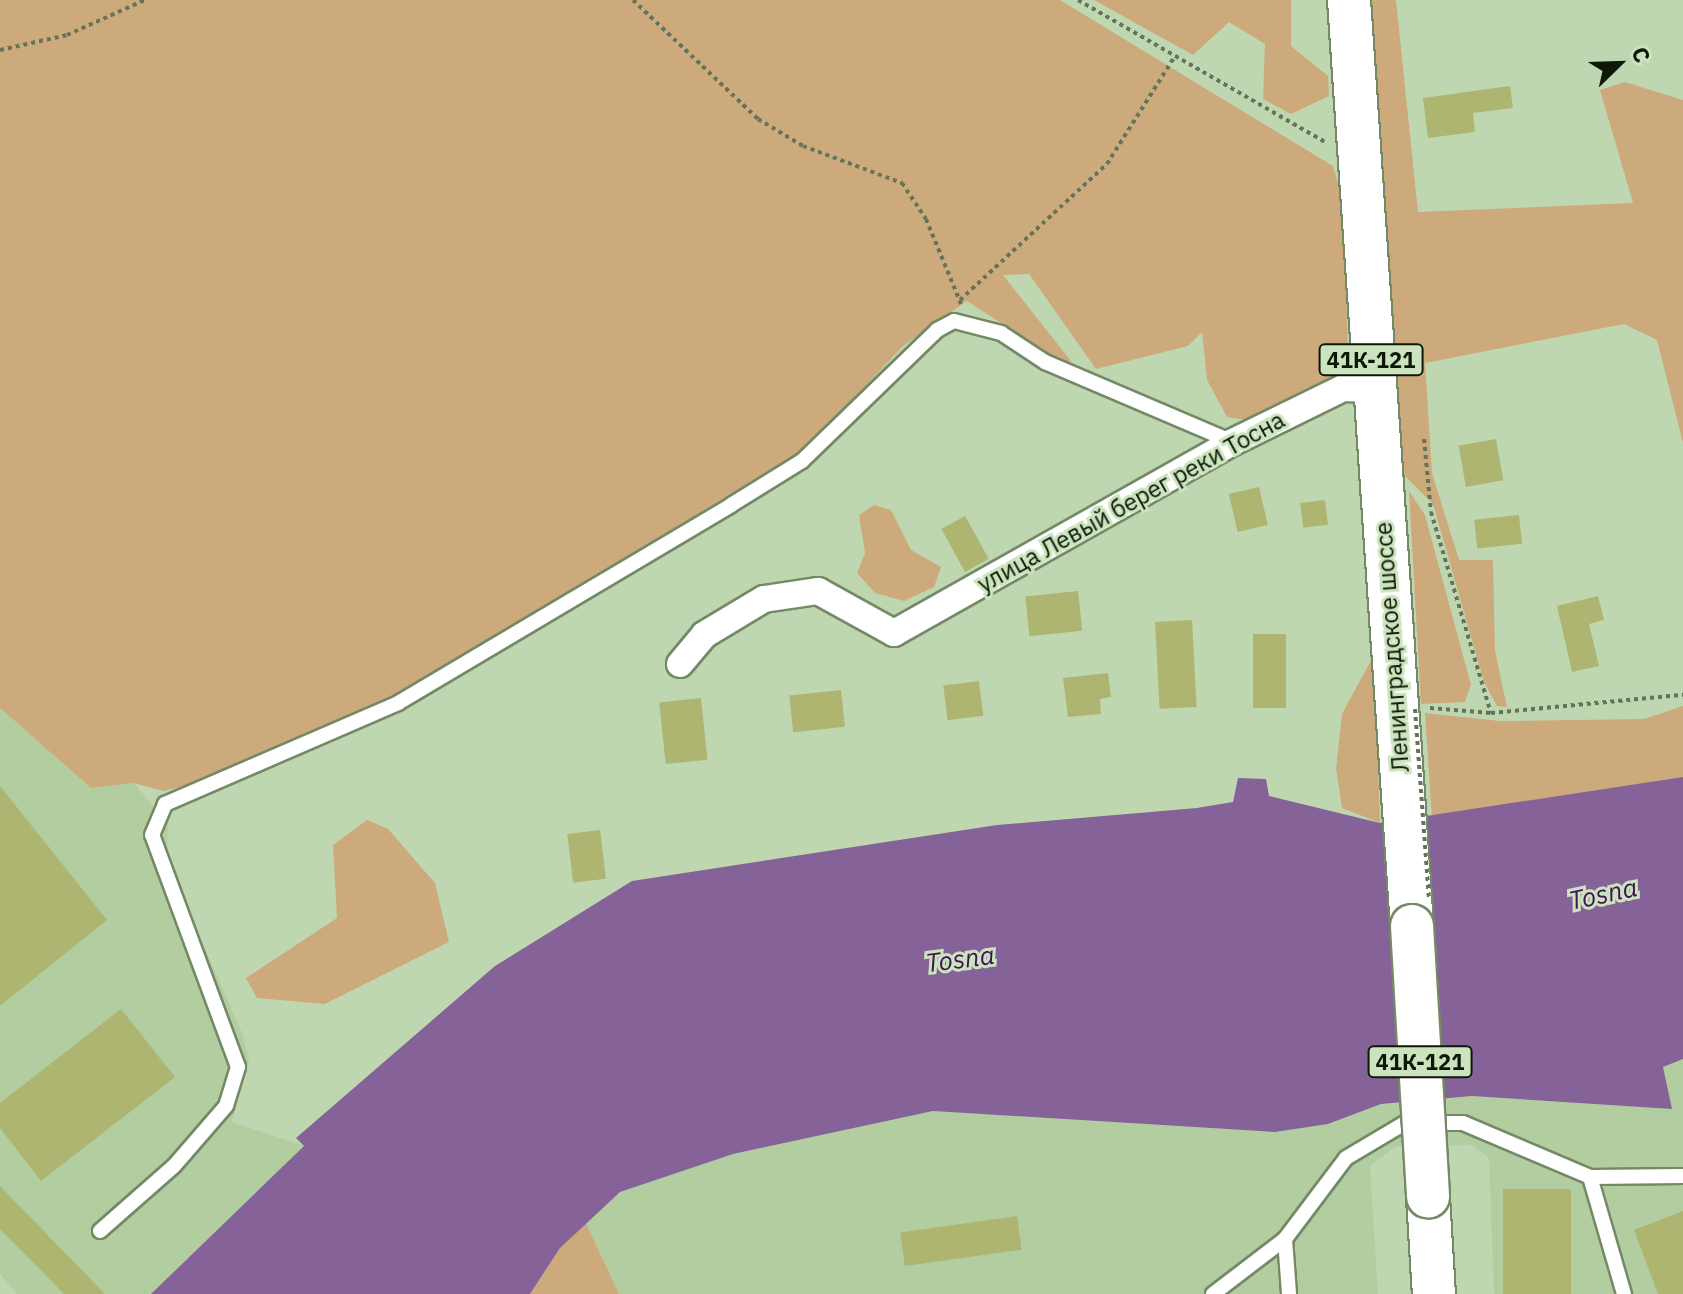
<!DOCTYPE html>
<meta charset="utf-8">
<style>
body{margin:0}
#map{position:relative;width:1683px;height:1294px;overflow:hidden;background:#bfd7b0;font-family:"IBM Plex Sans",sans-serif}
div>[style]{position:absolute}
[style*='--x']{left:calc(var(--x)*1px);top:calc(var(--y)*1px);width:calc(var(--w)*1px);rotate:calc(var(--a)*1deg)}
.built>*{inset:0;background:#b2cea1}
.green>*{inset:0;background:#cdaa7c}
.water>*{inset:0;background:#856298}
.building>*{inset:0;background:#aeb571;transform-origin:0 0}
.path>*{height:4px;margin-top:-2px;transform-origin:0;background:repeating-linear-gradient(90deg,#64745a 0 4px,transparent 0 8px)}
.roads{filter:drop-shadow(2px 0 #748966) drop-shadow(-2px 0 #748966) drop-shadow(0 2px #748966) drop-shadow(0 -2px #748966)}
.lane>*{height:14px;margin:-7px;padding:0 7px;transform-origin:7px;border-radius:7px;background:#fff}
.street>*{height:26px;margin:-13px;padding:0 13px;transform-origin:13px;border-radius:13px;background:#fff}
.primary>*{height:42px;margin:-21px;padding:0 21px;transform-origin:21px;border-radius:21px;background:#fff}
.path-bridge>*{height:4px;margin-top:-2px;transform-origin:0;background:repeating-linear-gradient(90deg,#64745a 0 4px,transparent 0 8px)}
.bridges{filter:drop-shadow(2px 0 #748966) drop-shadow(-2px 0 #748966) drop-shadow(0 2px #748966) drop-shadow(0 -2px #748966)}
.primary-bridge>*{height:42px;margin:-21px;padding:0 21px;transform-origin:21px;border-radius:21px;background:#fff}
span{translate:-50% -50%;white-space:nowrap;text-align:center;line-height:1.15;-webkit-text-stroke:6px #cce4bd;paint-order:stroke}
.shield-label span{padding:2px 6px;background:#cce4bd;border:2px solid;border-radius:6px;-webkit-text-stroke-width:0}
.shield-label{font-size:22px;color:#0f1709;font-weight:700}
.street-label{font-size:24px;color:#0f1709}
.water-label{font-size:26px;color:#421257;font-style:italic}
.north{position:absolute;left:1579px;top:24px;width:80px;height:80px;-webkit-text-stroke:6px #cce4bd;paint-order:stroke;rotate:67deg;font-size:22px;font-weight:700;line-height:32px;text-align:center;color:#0f1709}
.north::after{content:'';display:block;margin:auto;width:28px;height:36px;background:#0f1709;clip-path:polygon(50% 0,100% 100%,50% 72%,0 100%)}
</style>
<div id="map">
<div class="built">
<i style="clip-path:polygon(0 708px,91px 788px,134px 783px,168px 824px,167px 862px,243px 1035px,249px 1061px,232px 1122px,305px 1146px,151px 1294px,17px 1294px,0 1274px)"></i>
<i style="clip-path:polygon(1683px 1059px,1683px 1294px,1494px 1294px,1489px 1158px,1471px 1145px,1395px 1147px,1370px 1166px,1378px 1294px,619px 1294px,585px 1221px,620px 1192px,733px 1154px,933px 1111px,1275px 1132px,1328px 1124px,1381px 1104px,1472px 1096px,1671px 1109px,1663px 1067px)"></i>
</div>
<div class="green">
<i style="clip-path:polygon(0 0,1060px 0,1333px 166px,1343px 199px,1349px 380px,1247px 420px,1227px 417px,1207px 380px,1202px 332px,1188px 346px,1096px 369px,1029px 274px,1003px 275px,1071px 361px,1060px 361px,967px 301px,903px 346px,803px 452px,538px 620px,395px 697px,222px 778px,163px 791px,134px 783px,91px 788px,0 708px)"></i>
<i style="clip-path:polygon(1094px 0,1291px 0,1291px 46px,1328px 76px,1329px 96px,1291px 114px,1263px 99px,1265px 44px,1229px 22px,1193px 55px)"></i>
<i style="clip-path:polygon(1372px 0,1396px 0,1418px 212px,1633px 203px,1600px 90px,1625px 82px,1683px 100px,1683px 443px,1657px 340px,1624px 324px,1425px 363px,1432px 473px,1459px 560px,1493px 560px,1495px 651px,1507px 707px,1497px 706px,1484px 682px,1433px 504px,1398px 469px)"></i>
<i style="clip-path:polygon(1409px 491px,1425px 515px,1471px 685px,1465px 702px,1421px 704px)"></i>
<i style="clip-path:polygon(874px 505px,891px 510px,911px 550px,941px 567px,934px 587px,904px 601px,875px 593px,857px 573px,865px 553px,859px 515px)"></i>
<i style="clip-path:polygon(1374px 655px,1380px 823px,1342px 808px,1336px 769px,1342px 714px)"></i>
<i style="clip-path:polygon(1683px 706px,1683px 777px,1432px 818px,1425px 713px,1500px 721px,1644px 719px)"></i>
<i style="clip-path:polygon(367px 820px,388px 829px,435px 883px,449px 942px,325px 1004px,257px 998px,246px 978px,337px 918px,333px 845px)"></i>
<i style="clip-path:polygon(585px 1221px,619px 1294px,530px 1294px,560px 1248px)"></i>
</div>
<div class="water">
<i style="clip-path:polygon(1683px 777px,1683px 1059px,1663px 1067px,1672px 1109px,1472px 1096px,1381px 1104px,1328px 1124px,1275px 1132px,933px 1111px,733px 1154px,620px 1192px,560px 1248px,530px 1294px,151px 1294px,304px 1146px,296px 1138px,495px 966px,632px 881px,997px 825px,1197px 808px,1233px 802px,1238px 778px,1266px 779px,1269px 796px,1380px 823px)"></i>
</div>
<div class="building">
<i style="clip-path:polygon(1510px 86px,1513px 108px,1473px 113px,1475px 132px,1428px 138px,1423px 98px)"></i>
<i style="left:1496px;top:439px;width:42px;height:38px;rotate:80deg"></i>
<i style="left:1259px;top:487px;width:39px;height:31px;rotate:77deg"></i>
<i style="left:1325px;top:500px;width:25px;height:25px;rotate:83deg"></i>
<i style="left:1519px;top:515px;width:29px;height:45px;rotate:84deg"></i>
<i style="left:965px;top:516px;width:49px;height:27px;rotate:61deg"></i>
<i style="left:1078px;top:591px;width:40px;height:53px;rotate:84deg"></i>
<i style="clip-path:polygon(1598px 596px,1604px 620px,1589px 624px,1599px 666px,1572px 672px,1557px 606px)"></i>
<i style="left:1192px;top:620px;width:87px;height:37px;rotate:87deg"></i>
<i style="left:1253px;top:634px;width:33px;height:74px"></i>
<i style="clip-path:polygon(1108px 673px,1111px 697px,1100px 699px,1101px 714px,1068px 717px,1063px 678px)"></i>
<i style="left:979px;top:681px;width:35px;height:36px;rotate:83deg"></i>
<i style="left:841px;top:690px;width:37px;height:52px;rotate:84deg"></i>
<i style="left:701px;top:698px;width:62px;height:42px;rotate:84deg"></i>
<i style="clip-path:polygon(0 786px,107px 920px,0 1006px)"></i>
<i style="left:600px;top:830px;width:49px;height:33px;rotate:83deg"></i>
<i style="clip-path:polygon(121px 1009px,175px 1077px,41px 1181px,0 1128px,0 1103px)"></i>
<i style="clip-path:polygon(0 1186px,105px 1294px,64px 1294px,0 1229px)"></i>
<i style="left:1503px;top:1189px;width:68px;height:105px"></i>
<i style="clip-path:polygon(1683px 1211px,1683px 1294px,1658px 1294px,1634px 1230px)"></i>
<i style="left:1017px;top:1216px;width:34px;height:118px;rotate:82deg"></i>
</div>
<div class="path">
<i style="--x:633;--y:0;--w:173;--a:43.6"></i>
<i style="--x:758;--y:119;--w:52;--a:31"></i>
<i style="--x:803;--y:146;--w:106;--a:20.5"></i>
<i style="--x:902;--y:183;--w:43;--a:56.3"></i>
<i style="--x:926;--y:219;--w:92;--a:67.6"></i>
<i style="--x:1078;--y:0;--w:285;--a:29.9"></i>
<i style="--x:0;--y:50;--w:69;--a:-12.6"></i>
<i style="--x:67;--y:35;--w:85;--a:-24.2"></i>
<i style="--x:960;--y:300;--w:200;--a:-42.8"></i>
<i style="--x:1107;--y:164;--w:128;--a:-57.8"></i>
<i style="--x:1424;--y:439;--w:73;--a:84.5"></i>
<i style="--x:1431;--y:512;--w:210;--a:73.4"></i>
<i style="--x:1491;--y:713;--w:193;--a:-5.4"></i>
<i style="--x:1430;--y:708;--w:61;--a:4.7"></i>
</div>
<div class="roads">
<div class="lane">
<i style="--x:1590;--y:1177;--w:122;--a:73.8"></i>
<i style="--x:100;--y:1231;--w:98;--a:-41.3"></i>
<i style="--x:174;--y:1166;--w:79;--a:-49.1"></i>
<i style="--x:226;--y:1106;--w:41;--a:-72.9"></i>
<i style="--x:238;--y:1067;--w:247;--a:-110.3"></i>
<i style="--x:152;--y:835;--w:34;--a:-67"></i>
<i style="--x:165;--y:804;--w:254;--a:-23.4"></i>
<i style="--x:398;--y:703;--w:387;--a:-30.7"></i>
<i style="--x:731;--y:505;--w:84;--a:-31.8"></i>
<i style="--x:802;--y:461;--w:188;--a:-44.1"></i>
<i style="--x:937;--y:330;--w:19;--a:-28"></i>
<i style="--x:954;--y:321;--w:49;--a:14.3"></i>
<i style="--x:1001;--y:333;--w:53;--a:33.4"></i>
<i style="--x:1045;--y:362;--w:204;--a:23.1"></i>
<i style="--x:1285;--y:1239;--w:55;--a:85.8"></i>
<i style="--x:1213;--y:1294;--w:91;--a:-37.4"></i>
<i style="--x:1285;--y:1239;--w:101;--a:-53"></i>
<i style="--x:1346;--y:1158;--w:69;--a:-30.7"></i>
<i style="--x:1405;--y:1123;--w:58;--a:0"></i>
<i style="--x:1463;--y:1123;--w:138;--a:23"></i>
<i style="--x:1590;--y:1177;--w:93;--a:-0.6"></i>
</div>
<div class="street">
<i style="--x:680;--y:664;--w:38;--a:-50"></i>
<i style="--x:704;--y:635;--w:70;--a:-31"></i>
<i style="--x:764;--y:599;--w:55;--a:-8.4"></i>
<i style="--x:818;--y:591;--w:87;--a:28.9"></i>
<i style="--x:894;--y:633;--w:389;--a:-29.4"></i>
<i style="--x:1233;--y:442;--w:123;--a:-26.1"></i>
<i style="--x:1343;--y:388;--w:30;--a:2"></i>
</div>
<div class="primary">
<i style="--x:1349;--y:0;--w:928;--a:86.11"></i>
<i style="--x:1428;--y:1197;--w:97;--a:86.5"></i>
</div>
</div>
<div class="path-bridge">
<i style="--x:1415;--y:709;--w:190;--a:85.8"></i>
</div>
<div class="bridges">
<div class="primary-bridge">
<i style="--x:1412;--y:926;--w:271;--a:86.6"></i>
</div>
</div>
<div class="shield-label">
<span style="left:1371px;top:360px">41К-121</span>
<span style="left:1420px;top:1062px">41К-121</span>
</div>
<div class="street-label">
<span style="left:1131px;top:502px;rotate:-29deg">улица Левый берег реки Тосна</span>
<span style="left:1392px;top:647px;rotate:-94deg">Ленинградское шоссе</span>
</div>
<div class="water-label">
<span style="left:1603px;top:894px;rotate:-12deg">Tosna</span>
<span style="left:960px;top:959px;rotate:-7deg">Tosna</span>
</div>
<div class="north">С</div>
</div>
